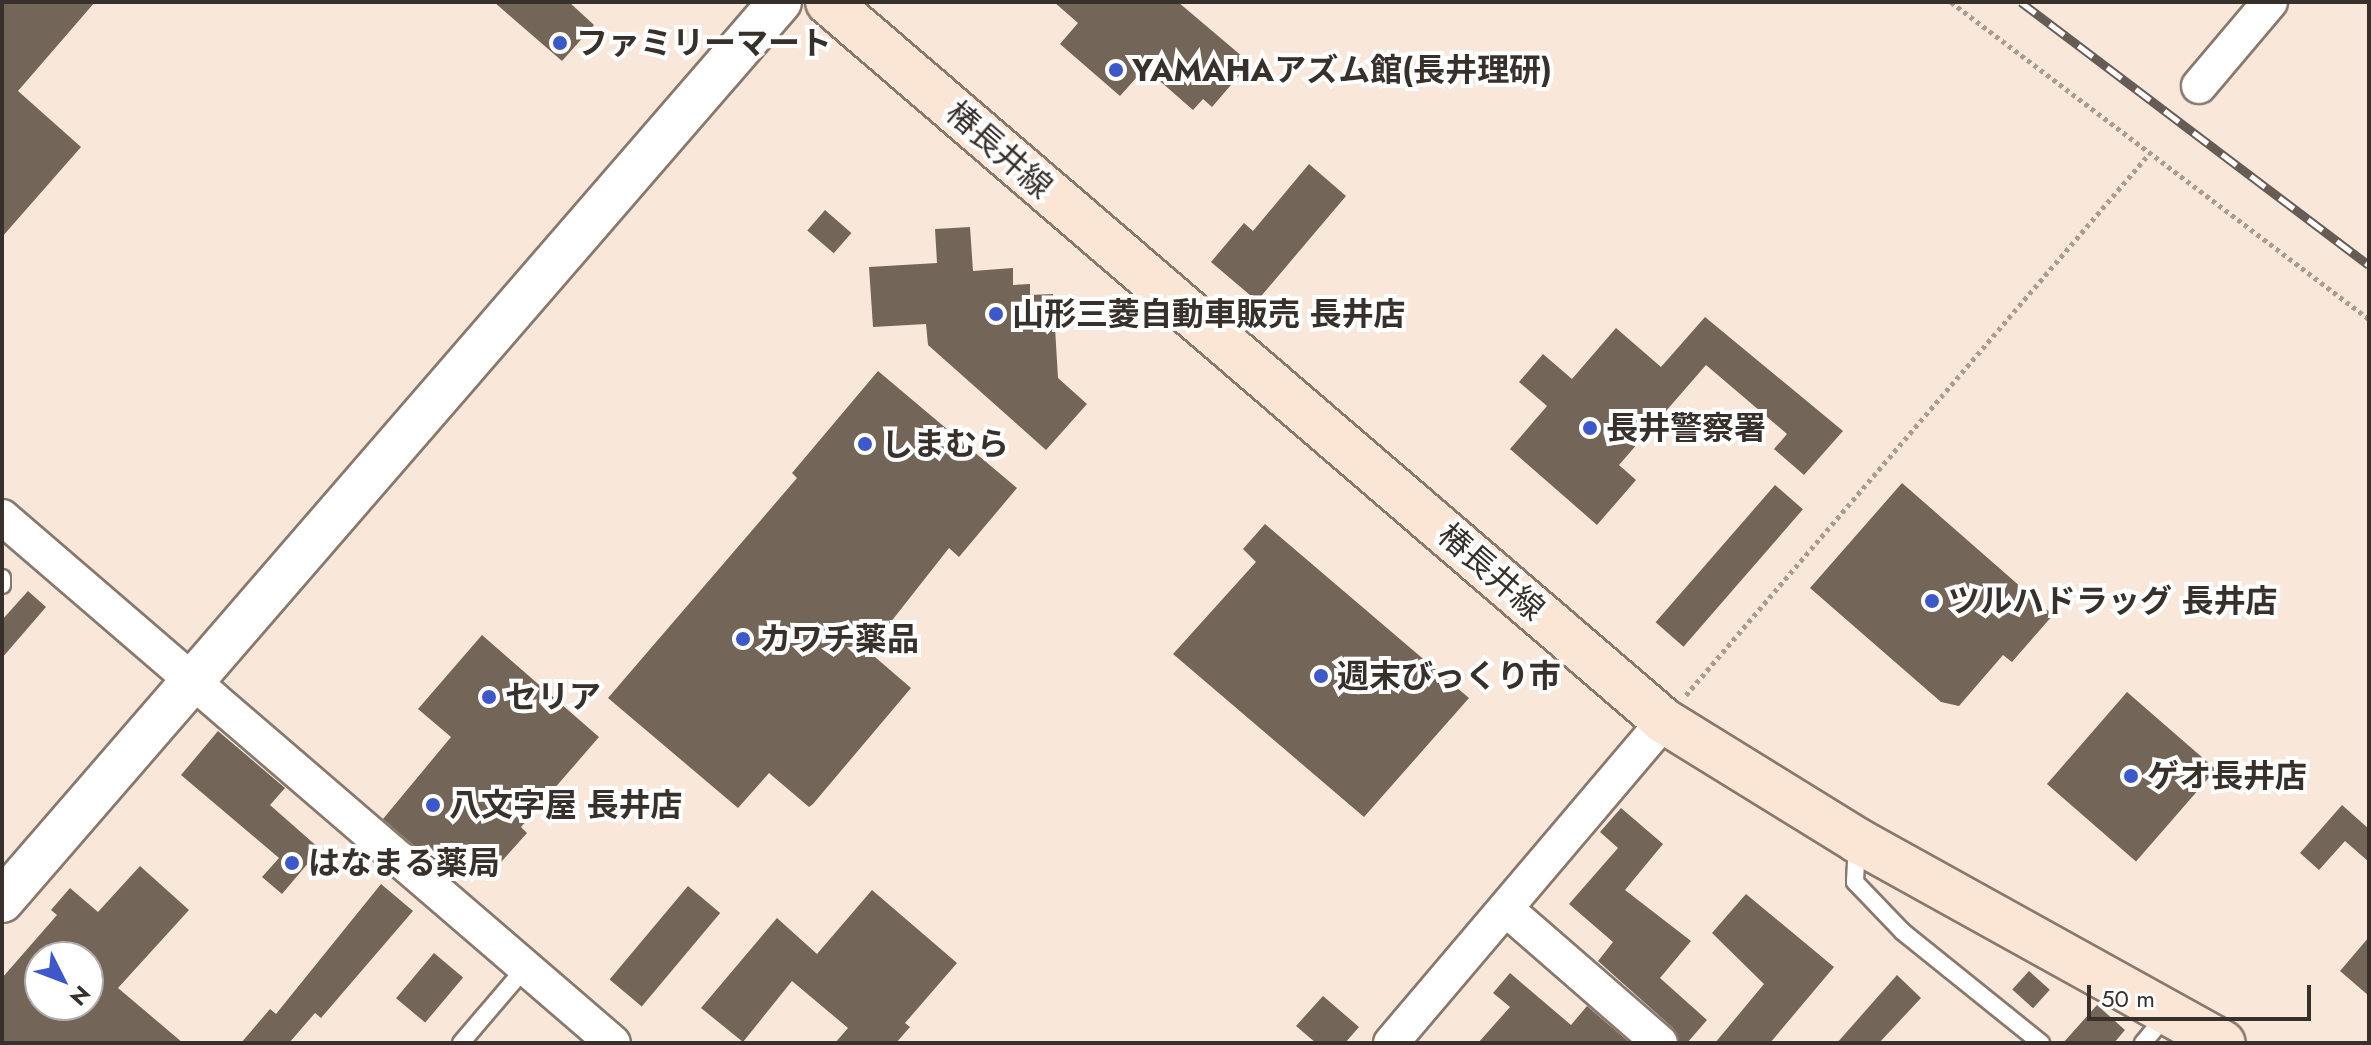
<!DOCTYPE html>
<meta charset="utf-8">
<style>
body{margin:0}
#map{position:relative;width:2371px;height:1045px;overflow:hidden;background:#f9e7da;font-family:Jost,"Noto Sans JP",sans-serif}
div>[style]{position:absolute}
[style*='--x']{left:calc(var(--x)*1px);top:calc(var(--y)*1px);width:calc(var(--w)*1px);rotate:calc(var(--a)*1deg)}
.building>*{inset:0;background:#746559;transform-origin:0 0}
.path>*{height:5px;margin-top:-2.5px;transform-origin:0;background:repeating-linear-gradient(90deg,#a99c92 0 4px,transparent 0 8px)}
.roads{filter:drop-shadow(2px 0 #89796d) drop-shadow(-2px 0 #89796d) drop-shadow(0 2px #89796d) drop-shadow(0 -2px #89796d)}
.service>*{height:16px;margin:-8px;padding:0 8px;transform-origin:8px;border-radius:8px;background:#fff}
.minor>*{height:34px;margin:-17px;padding:0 17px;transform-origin:17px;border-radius:17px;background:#fff}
.tertiary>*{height:42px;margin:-21px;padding:0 21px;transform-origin:21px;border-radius:21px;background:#fff}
.secondary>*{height:44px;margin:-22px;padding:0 22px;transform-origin:22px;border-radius:22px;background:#fbe6d6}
.rail>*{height:9px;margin-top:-4.5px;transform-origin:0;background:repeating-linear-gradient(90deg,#fff 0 18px,#665c55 0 36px);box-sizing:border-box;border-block:2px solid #665c55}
.dots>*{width:22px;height:22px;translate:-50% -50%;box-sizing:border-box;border:4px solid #fff;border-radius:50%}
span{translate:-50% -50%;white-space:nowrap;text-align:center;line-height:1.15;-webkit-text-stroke:8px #fff;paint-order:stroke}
.poi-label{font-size:32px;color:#37302b;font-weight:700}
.left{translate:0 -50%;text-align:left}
.street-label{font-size:32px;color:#37302b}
.frame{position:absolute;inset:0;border:4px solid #37302b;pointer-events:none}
.north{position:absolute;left:24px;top:941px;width:80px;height:80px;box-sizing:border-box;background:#fff;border:2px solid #afacaa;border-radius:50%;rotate:132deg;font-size:22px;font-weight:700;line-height:32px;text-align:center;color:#37302b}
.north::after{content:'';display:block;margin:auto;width:28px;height:36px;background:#3d58ca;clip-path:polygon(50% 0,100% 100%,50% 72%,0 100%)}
.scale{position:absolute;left:2087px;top:985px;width:224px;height:36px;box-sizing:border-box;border:4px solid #37302b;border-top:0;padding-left:10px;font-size:24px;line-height:28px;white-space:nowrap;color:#37302b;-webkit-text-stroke:6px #fff;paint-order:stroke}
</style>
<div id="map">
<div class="building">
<i style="clip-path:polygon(2px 2px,95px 2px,18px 91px,81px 147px,2px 237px)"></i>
<i style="clip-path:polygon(494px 2px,569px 2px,594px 25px,562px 61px)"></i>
<i style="clip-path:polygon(1054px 2px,1178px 2px,1250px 63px,1212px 107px,1203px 99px,1193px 110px,1145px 68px,1120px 96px,1060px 44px,1078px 23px)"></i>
<i style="clip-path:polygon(1309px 164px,1346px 196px,1257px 301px,1211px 262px,1244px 223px,1253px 231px)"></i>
<i style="left:825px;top:210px;width:35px;height:27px;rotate:41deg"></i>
<i style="clip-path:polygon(970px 227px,973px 271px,1013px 268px,1013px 285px,1030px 284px,1030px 295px,1053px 294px,1058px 378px,1087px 404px,1046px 450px,928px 345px,926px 324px,873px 327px,869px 267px,937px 263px,935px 229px)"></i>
<i style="clip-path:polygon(1705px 317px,1843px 431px,1804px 475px,1774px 449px,1787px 434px,1706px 365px,1619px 465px,1636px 480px,1597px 525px,1510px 449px,1547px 406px,1519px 382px,1543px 354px,1572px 379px,1616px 328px,1661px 367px)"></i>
<i style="clip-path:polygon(878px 371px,1017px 488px,959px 557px,949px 548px,868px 651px,911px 688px,813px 804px,809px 807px,769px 773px,738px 808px,608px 698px,797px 478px,792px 473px)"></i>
<i style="clip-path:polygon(1902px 483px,2053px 615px,2012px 662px,2003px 655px,1959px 706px,1941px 702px,1810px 588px)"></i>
<i style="left:1775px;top:485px;width:37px;height:182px;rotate:41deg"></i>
<i style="clip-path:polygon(1265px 524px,1469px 698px,1364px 817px,1173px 654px,1256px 562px,1243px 549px)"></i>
<i style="clip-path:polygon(28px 591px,46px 607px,2px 658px,2px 620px)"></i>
<i style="clip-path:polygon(482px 635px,599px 737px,521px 827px,527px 833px,494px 870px,467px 847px,446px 873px,383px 819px,451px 737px,418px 709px)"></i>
<i style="left:2127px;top:692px;width:118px;height:122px;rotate:41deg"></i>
<i style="clip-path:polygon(218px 731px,285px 788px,270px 805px,320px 849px,282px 894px,262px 877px,279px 858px,181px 775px)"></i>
<i style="clip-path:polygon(2342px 805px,2369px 829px,2369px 862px,2345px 841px,2319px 870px,2300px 853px)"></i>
<i style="clip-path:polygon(1621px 808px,1663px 844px,1625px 890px,1691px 941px,1660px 978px,1707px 1020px,1687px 1043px,1679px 1043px,1673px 1028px,1598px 961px,1613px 942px,1569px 904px,1618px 848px,1600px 832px)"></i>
<i style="clip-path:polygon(evenodd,140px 866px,189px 910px,118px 988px,183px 1043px,2px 1043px,2px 978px,57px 915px,51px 910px,70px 888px,98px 912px,140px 866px,40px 957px,88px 957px,88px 1005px,40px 1005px,40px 957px)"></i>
<i style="clip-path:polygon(381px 884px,413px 911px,321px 1018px,315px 1013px,289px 1043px,241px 1043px,270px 1009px,276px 1014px)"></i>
<i style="left:688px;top:886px;width:42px;height:122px;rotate:40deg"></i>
<i style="clip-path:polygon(872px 890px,957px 963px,905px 1023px,910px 1027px,896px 1043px,835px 1043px,848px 1028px,792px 981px,743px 1042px,701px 1008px,777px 918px,817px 954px)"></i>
<i style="clip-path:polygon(1746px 894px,1834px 967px,1770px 1043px,1715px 1043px,1764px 984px,1712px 933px)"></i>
<i style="clip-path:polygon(2369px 937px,2369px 996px,2340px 971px)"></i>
<i style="left:434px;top:953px;width:38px;height:59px;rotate:40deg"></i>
<i style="left:2029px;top:971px;width:28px;height:25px;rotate:42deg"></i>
<i style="clip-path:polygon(1510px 973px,1571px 1025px,1587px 1006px,1630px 1043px,1478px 1043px,1510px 1007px,1493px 993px)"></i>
<i style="clip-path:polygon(1897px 975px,1921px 998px,1879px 1043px,1837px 1043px)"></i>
<i style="clip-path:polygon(1323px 996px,1359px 1027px,1345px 1043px,1316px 1043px,1296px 1026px)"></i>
<i style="clip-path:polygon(2097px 1005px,2125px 1030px,2114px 1043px,2063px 1043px)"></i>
</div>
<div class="path">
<i style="--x:1951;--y:2;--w:525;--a:37.18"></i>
<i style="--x:1686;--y:695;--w:711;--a:-49.45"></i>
</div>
<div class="roads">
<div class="service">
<i style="--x:2;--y:578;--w:7;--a:90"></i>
<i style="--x:1857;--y:843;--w:39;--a:93"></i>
<i style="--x:1855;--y:882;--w:69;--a:46.2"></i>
<i style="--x:1903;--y:932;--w:177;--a:38.8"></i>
<i style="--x:461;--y:1043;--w:99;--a:-49.5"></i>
<i style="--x:2143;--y:1043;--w:39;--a:-50"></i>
</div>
<div class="minor">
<i style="--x:2199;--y:86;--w:110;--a:-49.8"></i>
<i style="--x:2;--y:517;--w:806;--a:40.72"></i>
<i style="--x:1506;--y:909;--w:204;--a:41"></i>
<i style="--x:1391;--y:1043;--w:422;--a:-49.7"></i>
</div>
<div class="tertiary">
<i style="--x:2;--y:901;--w:1189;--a:-49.13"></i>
</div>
<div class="secondary">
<i style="--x:828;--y:2;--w:1103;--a:40.7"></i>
<i style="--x:1664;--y:721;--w:228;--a:31.7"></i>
<i style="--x:1858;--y:841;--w:417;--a:29"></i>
</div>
</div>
<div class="rail">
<i style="--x:2021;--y:2;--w:436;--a:37.1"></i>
</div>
<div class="dots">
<i style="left:560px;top:43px;background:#3d58ca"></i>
<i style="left:1116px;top:70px;background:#3d58ca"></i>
<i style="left:996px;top:314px;background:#3d58ca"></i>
<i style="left:1590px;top:428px;background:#3d58ca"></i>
<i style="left:865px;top:444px;background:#3d58ca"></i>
<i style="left:1932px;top:601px;background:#3d58ca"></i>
<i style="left:743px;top:639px;background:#3d58ca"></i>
<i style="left:1321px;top:676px;background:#3d58ca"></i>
<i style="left:489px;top:697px;background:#3d58ca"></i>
<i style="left:2131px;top:776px;background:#3d58ca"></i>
<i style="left:433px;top:805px;background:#3d58ca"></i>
<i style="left:292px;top:863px;background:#3d58ca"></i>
</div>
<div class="poi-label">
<span class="left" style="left:576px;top:43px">ファミリーマート</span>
<span class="left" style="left:1132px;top:70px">YAMAHAアズム館(長井理研)</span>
<span class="left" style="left:1012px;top:314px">山形三菱自動車販売 長井店</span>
<span class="left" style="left:1606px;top:428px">長井警察署</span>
<span class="left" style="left:881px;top:444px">しまむら</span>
<span class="left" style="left:1948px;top:601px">ツルハドラッグ 長井店</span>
<span class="left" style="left:759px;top:639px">カワチ薬品</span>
<span class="left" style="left:1337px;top:676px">週末びっくり市</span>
<span class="left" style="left:505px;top:697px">セリア</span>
<span class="left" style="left:2147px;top:776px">ゲオ長井店</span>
<span class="left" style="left:449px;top:805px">八文字屋 長井店</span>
<span class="left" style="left:308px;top:863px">はなまる薬局</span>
</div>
<div class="street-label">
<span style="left:999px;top:150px;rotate:41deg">椿長井線</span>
<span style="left:1491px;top:572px;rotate:41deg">椿長井線</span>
</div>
<div class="frame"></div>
<div class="north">N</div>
<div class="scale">50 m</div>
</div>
